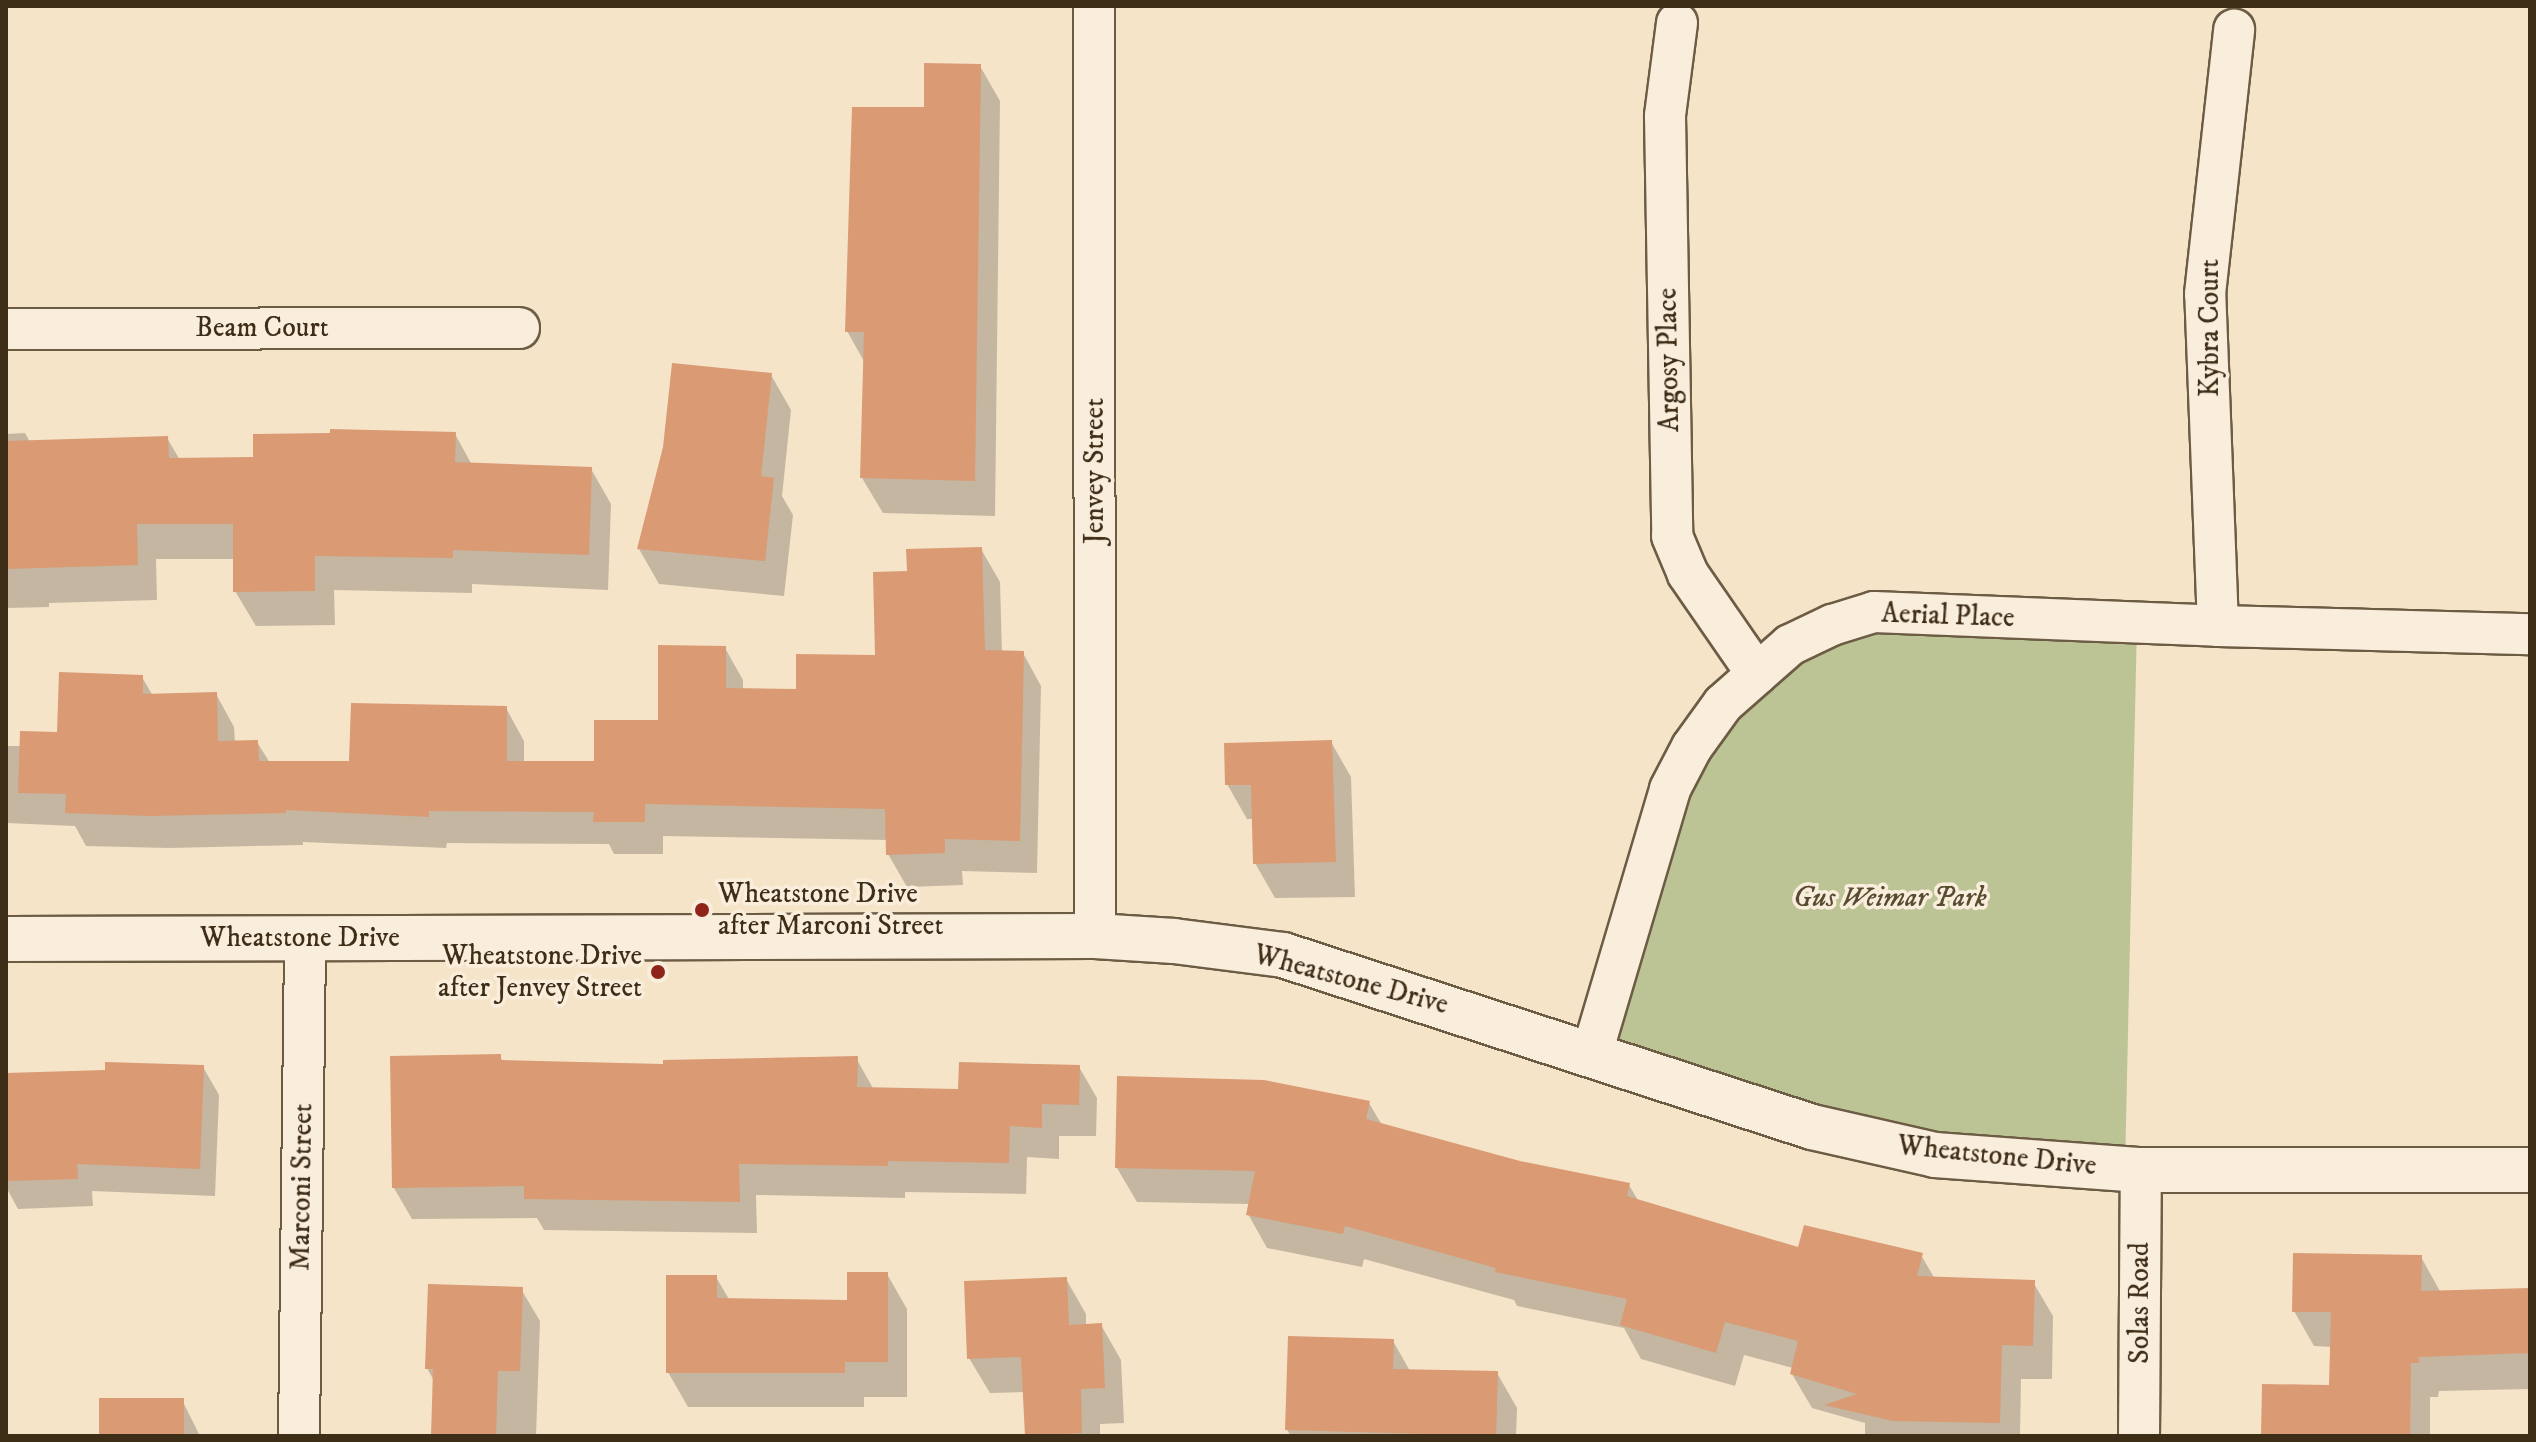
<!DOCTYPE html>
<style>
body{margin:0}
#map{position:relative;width:2536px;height:1442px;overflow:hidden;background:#f6e4c9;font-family:"IM FELL DW Pica",serif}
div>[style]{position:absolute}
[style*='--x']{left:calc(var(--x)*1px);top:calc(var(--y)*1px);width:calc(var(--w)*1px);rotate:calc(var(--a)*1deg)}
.green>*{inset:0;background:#bcc496}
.shadow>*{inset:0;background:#0003}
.building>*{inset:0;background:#d99a74;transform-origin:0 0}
.roads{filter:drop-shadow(2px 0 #6d5c44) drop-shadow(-2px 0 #6d5c44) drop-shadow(0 2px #6d5c44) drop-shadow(0 -2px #6d5c44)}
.minor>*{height:40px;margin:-20px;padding:0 20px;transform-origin:20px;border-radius:20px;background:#f9eddc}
.tertiary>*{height:44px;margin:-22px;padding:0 22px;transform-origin:22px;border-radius:22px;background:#f9eddc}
.dots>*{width:22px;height:22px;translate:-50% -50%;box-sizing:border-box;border:4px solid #f9eddc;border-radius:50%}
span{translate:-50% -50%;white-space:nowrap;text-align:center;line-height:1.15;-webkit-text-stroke:7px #f9eddc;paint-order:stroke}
.street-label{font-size:28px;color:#3f2e17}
.poi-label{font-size:28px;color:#3f2e17}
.left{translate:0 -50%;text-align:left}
.right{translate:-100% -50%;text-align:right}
.park-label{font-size:28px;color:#584c30;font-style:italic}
.frame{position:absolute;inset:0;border:8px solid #3f2e17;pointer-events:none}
</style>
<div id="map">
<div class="green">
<i style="clip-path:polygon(2137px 623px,2125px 1169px,1935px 1155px,1592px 1053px,1692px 747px,1832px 625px)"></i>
</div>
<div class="shadow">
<i style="clip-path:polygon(980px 66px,1000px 101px,995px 516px,883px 513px,862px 478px,865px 363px,847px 331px)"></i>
<i style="clip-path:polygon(771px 375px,791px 410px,782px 496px,793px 515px,784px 596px,659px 584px,639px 549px)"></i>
<i style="clip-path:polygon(25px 433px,30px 442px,167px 438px,180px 460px,255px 459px,455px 434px,472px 465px,591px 469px,611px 504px,608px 590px,472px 584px,472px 593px,334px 590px,335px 625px,256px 626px,235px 591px,235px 559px,156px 559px,157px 600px,49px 603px,49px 607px,6px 608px,6px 434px)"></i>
<i style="clip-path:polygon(981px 549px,1000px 582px,1002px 653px,1023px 653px,1041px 686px,1037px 873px,962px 871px,963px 885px,907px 887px,888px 854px,888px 840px,663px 836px,663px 854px,614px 854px,609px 844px,447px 843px,446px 848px,303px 842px,303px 845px,169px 848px,86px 846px,75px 826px,6px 823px,6px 746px,22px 746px,59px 734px,142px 677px,153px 696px,216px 694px,234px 727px,235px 743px,257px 742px,270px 763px,351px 763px,506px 708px,524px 741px,524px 763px,596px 763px,660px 722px,725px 648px,743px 680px,743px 690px,798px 691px,877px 657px,909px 573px)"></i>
<i style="clip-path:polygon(1331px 742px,1351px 777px,1355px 897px,1275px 898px,1255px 863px,1254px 819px,1247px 819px,1227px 784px)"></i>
<i style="clip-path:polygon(500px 1056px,503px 1062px,665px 1066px,856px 1058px,874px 1090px,960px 1091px,1079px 1067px,1097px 1098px,1096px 1136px,1059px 1136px,1059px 1159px,1027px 1157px,1026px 1194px,905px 1192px,905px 1198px,756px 1195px,757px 1233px,544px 1230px,537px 1218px,412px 1219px,394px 1188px)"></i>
<i style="clip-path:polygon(203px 1067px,219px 1095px,215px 1196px,92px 1191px,93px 1206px,18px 1209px,6px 1187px,6px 1075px)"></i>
<i style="clip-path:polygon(1369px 1103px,1382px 1125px,1519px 1163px,1629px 1185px,1639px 1202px,1800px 1249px,1921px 1255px,1935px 1279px,2033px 1282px,2053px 1316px,2052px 1379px,2021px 1379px,2020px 1436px,1865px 1436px,1865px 1423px,1812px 1408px,1792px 1374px,1793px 1368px,1744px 1355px,1735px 1386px,1641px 1359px,1624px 1328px,1517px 1306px,1514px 1300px,1364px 1259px,1362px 1267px,1267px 1248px,1248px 1214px,1250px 1204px,1137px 1202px,1117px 1168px)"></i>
<i style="clip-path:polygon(2421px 1257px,2441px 1293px,2530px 1290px,2530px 1389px,2439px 1391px,2438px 1397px,2430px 1397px,2430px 1436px,2263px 1436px,2331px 1387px,2332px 1347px,2314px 1346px,2294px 1311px)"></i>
<i style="clip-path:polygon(887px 1274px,907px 1309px,907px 1397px,864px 1397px,864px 1407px,688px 1407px,668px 1372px,716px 1277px,730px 1301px,849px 1302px)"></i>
<i style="clip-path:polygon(1066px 1279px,1086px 1314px,1086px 1326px,1101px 1325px,1121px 1360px,1124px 1423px,1100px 1424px,1100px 1436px,1028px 1436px,1025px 1392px,990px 1393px,969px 1358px)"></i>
<i style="clip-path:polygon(521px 1289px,540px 1321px,536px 1436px,433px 1436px,434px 1381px,427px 1368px)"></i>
<i style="clip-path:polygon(1393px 1341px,1410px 1371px,1497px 1373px,1517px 1408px,1516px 1436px,1291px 1436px,1287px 1430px)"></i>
<i style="clip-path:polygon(182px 1400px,200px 1436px,101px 1436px)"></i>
</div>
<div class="building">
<i style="clip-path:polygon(924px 63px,981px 64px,975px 481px,860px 478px,864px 332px,845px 332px,852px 107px,924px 107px)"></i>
<i style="clip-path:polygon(672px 363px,772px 373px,761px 476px,774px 478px,765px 561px,637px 549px,663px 447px)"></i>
<i style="clip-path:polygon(330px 429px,456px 432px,455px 462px,592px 467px,589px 555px,453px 550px,453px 558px,315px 556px,315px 591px,233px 592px,233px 524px,137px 524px,138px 565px,6px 569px,6px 441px,168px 436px,169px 458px,253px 457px,253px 434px,330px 433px)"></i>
<i style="clip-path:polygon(982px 547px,985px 650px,1024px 651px,1020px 841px,945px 839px,945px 853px,886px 855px,885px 809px,645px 804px,645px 822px,593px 822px,594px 812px,429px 811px,429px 817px,286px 810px,286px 813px,149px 816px,65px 813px,66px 794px,18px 793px,20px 731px,57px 732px,59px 672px,143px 675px,143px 694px,217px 692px,218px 741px,258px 740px,259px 761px,349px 761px,351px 703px,507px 706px,507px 761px,594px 761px,594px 720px,658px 720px,658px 645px,726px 646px,726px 688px,796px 689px,796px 654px,875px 655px,873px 572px,907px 571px,906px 549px)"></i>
<i style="clip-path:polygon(1332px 740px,1336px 862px,1253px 864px,1251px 785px,1225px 785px,1224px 743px)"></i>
<i style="clip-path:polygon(501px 1054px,501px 1060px,663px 1064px,663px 1060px,858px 1056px,857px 1087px,958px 1089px,959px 1062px,1080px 1065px,1079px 1105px,1042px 1104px,1042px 1128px,1010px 1126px,1009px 1163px,888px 1161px,888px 1166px,739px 1164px,740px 1202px,524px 1199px,524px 1186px,392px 1188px,390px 1056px)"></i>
<i style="clip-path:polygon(105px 1062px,204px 1065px,200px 1169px,77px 1164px,78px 1179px,6px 1181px,6px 1073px,105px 1070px)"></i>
<i style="clip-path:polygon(1117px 1076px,1264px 1080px,1370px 1101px,1366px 1119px,1520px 1161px,1630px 1183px,1627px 1196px,1798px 1247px,1804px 1225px,1923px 1253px,1917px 1276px,2035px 1280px,2033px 1346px,2002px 1345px,2000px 1423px,1893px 1421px,1824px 1405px,1857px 1394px,1790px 1374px,1798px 1341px,1725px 1322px,1716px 1353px,1620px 1325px,1627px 1299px,1495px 1272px,1496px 1268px,1345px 1226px,1343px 1234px,1246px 1215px,1255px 1171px,1115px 1168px)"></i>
<i style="clip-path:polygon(2293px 1253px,2422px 1255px,2421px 1291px,2530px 1288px,2530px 1353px,2419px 1357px,2419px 1363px,2411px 1363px,2410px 1436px,2261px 1436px,2262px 1384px,2329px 1385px,2331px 1312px,2292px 1312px)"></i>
<i style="clip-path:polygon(847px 1272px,888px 1272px,888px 1362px,845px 1362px,845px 1373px,666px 1373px,666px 1275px,717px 1275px,717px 1298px,847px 1300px)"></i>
<i style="clip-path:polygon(1067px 1277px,1069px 1325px,1102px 1323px,1105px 1388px,1081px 1389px,1082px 1433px,1025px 1436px,1021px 1357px,967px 1359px,964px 1281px)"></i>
<i style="clip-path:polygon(428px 1284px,523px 1287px,520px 1371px,498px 1371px,496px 1436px,431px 1436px,433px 1369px,425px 1369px)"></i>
<i style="clip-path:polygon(1288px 1336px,1394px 1339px,1393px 1369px,1498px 1371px,1496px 1436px,1285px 1430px)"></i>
<i style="left:99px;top:1398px;width:85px;height:38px"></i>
</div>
<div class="roads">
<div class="minor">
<i style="--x:1094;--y:6;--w:930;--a:89.94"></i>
<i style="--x:1677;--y:23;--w:94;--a:97.4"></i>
<i style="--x:1665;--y:116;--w:420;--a:89"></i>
<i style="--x:1672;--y:536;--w:41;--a:67.2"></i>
<i style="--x:1688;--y:574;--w:121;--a:55.4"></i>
<i style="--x:6;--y:329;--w:513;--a:-0.11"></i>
<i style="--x:2218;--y:626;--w:332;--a:-92.2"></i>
<i style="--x:2205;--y:294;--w:266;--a:-83.7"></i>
<i style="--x:1592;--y:1053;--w:275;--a:-73.5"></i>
<i style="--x:1670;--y:789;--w:47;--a:-62.4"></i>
<i style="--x:1692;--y:747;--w:53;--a:-54.2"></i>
<i style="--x:1723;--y:704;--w:45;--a:-41.4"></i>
<i style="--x:1757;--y:674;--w:44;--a:-41.3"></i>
<i style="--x:1790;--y:645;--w:47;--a:-25.5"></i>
<i style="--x:1832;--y:625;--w:44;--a:-17.2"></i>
<i style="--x:1874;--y:612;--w:344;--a:2.3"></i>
<i style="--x:2218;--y:626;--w:312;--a:1.5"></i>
<i style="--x:299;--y:1436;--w:498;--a:-89.3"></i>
<i style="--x:2139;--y:1436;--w:266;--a:-89.6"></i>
</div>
<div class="tertiary">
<i style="--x:6;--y:939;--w:1089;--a:-0.16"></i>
<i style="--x:1095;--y:936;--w:79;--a:3.6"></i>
<i style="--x:1174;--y:941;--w:110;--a:7.3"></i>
<i style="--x:1283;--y:955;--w:556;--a:18.01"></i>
<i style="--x:1812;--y:1127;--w:126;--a:12.8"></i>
<i style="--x:1935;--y:1155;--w:207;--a:4.2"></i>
<i style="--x:2141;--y:1170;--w:389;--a:0"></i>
</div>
</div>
<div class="dots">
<i style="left:702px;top:910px;background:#8f2418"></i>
<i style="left:658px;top:972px;background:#8f2418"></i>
</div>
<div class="street-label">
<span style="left:262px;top:328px">Beam Court</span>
<span style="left:2210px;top:328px;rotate:-90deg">Kybra Court</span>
<span style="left:1669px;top:360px;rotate:-91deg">Argosy Place</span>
<span style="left:1095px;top:471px;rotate:-90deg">Jenvey Street</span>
<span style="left:1948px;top:616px;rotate:2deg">Aerial Place</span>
<span style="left:300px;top:938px">Wheatstone Drive</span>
<span style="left:1351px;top:980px;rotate:15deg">Wheatstone Drive</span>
<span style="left:1997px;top:1156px;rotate:6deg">Wheatstone Drive</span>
<span style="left:302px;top:1187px;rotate:-89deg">Marconi Street</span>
<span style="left:2140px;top:1303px;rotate:-90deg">Solas Road</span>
</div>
<div class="poi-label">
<span class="left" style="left:718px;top:910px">Wheatstone Drive<br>after Marconi Street</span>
<span class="right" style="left:642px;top:972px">Wheatstone Drive<br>after Jenvey Street</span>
</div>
<div class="park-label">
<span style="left:1890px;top:898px">Gus Weimar Park</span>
</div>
<div class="frame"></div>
</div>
